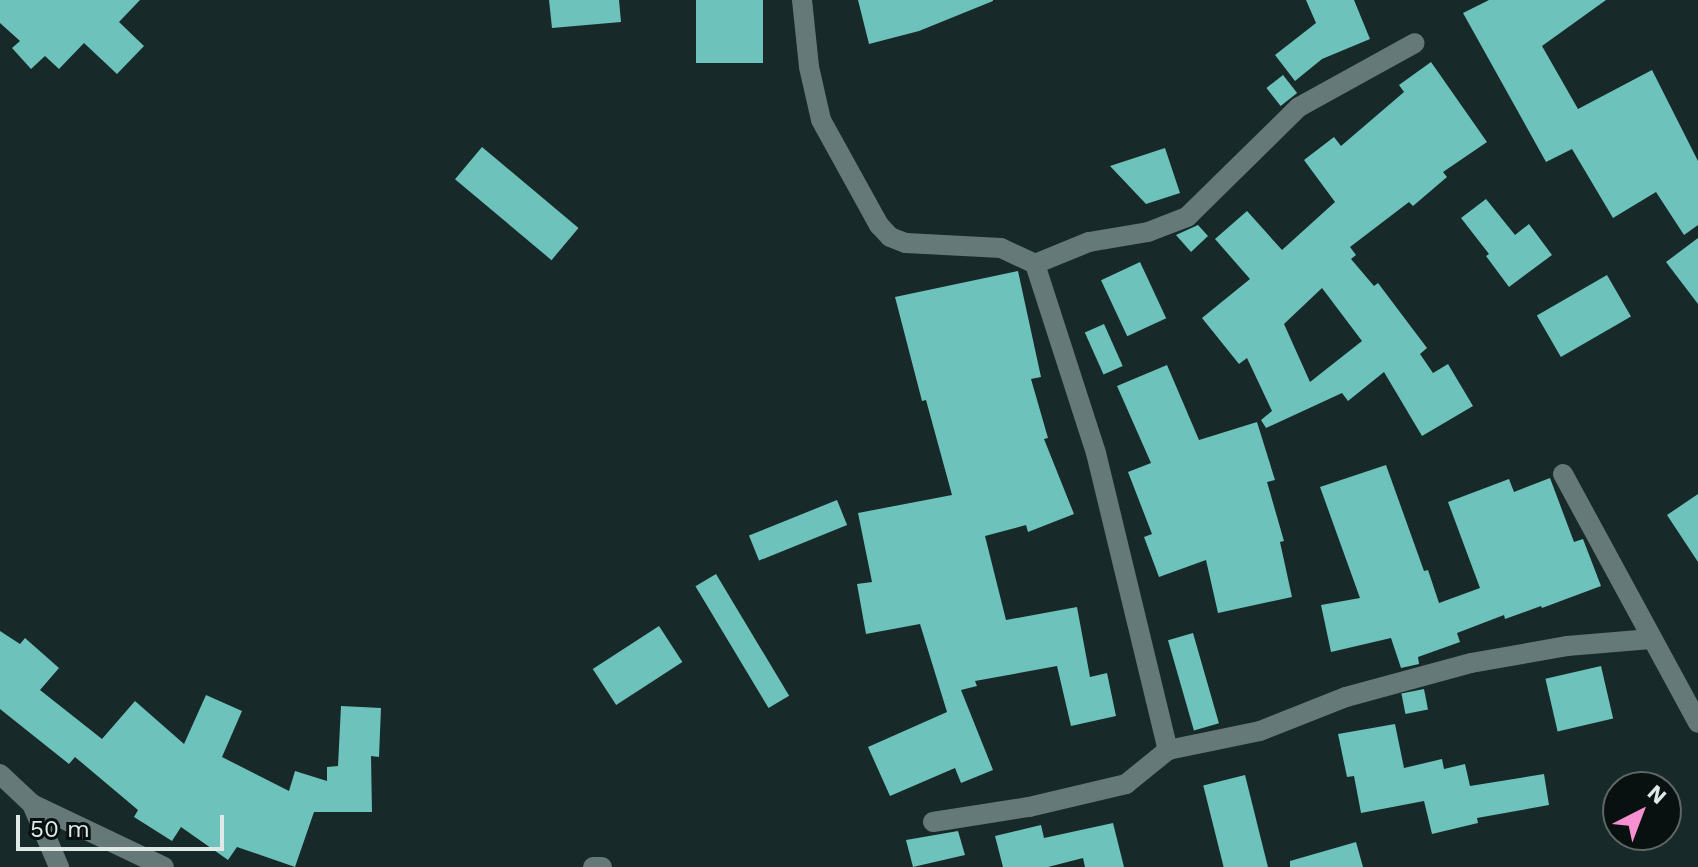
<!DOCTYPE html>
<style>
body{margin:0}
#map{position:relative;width:1698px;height:867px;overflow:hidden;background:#172928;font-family:"Work Sans",sans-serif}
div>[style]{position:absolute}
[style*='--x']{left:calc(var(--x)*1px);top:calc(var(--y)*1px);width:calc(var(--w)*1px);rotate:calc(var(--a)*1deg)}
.building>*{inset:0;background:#6dc2bb;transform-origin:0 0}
.minor>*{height:20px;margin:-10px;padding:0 10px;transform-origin:10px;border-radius:10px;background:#657a78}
span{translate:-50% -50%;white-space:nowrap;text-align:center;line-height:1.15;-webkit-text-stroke:8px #081010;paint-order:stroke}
.north{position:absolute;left:1602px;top:771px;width:80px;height:80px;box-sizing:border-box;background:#081010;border:2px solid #5e6766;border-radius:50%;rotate:42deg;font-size:22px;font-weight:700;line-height:32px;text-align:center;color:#dee9e8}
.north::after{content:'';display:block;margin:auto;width:28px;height:36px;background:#f690d0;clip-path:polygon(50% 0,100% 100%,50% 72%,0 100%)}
.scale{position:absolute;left:16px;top:815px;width:208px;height:36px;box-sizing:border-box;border:4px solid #dee9e8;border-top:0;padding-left:10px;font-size:24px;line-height:28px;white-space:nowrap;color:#dee9e8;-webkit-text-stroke:6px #081010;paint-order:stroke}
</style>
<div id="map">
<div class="building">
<i style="clip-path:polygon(0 0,140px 0,119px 22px,144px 46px,117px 74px,84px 43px,59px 69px,45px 56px,31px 69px,12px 48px,20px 41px,0 23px)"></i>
<i style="clip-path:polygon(549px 0,619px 0,621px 22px,552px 28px)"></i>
<i style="left:696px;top:0;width:67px;height:63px"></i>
<i style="clip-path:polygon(858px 0,993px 0,993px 1px,919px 31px,869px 44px)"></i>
<i style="clip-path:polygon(1306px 0,1354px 0,1370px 39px,1322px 59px,1295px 81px,1275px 55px,1316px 23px)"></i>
<i style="clip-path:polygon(1489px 0,1606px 0,1542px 46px,1578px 109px,1652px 70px,1698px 161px,1698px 225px,1684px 235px,1656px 192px,1613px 218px,1572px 149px,1546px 162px,1463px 13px)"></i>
<i style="clip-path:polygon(evenodd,1431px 62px,1487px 142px,1443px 172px,1447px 177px,1413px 206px,1409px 202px,1350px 247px,1356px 255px,1351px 259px,1374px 286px,1378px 283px,1427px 348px,1420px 354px,1433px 373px,1448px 364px,1473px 406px,1422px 436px,1384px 372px,1348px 401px,1342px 393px,1266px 428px,1261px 420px,1272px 411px,1247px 358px,1239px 364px,1202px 318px,1250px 279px,1215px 239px,1247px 211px,1282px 250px,1335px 202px,1304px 160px,1334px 137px,1341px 146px,1404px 92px,1399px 85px,1431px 62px,1322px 288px,1362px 341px,1310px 382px,1284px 324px,1322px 288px)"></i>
<i style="left:1283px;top:75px;width:23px;height:21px;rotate:52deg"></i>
<i style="left:482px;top:147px;width:126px;height:42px;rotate:40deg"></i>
<i style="clip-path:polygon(1165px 148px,1180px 193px,1146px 204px,1110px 166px)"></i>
<i style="clip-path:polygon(1486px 199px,1515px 235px,1529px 224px,1552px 255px,1509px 287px,1486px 256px,1489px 254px,1461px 218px)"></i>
<i style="clip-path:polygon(1198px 225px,1208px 236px,1191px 252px,1176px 235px)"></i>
<i style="clip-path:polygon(1698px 238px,1698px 304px,1666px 262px)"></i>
<i style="left:1140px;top:262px;width:62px;height:43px;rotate:65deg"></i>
<i style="clip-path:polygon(1018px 271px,1041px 377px,1031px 379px,1048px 438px,1044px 439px,1074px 514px,1028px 532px,1026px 525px,985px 536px,1006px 620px,1077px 607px,1090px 677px,1107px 673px,1116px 716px,1071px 726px,1057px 666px,975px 681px,977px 686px,961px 690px,993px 770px,961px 783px,955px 768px,890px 796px,868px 747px,947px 712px,920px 624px,866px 634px,857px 584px,872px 582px,858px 513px,952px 495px,926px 400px,922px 401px,895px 297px)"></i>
<i style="left:1607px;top:275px;width:48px;height:81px;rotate:60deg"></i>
<i style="left:1104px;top:324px;width:46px;height:21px;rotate:66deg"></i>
<i style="clip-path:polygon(1167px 365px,1199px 440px,1257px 422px,1275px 480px,1267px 482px,1284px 541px,1280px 542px,1292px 597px,1218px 613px,1206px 560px,1159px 577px,1144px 537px,1152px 534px,1128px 472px,1151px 463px,1117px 386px)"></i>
<i style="clip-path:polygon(1386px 465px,1424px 571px,1428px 570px,1439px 603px,1480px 588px,1448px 502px,1509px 479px,1514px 492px,1550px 478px,1574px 542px,1583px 539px,1601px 586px,1542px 608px,1541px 606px,1505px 619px,1504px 615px,1457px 633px,1460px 642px,1418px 657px,1419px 664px,1401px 668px,1391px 638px,1331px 652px,1321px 605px,1360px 598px,1320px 487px)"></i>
<i style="clip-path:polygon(1698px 494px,1698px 562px,1667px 515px)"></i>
<i style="left:837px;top:500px;width:27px;height:95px;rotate:68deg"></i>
<i style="left:716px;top:574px;width:142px;height:24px;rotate:59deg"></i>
<i style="left:659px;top:626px;width:43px;height:79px;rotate:57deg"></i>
<i style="clip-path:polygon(0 631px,20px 644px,25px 638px,59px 668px,40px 690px,102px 739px,135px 701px,184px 744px,206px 695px,242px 711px,222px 757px,289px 791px,295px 771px,327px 781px,327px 767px,338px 766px,341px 706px,381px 708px,379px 757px,371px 756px,372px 812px,314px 812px,295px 867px,237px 847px,228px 860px,181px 827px,172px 841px,134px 817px,138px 810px,75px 757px,69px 764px,0 709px)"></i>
<i style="left:1193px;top:633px;width:94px;height:26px;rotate:74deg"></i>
<i style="left:1601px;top:666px;width:54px;height:57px;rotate:77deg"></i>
<i style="left:1424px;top:689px;width:21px;height:23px;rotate:79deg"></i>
<i style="clip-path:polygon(1395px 724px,1404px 768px,1442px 759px,1444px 769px,1465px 764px,1470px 786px,1544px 774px,1549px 805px,1477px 818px,1478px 823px,1432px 834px,1424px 801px,1361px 813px,1354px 776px,1347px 777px,1338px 734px)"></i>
<i style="left:1245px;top:775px;width:95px;height:43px;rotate:76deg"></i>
<i style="clip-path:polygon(1113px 823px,1124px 867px,1085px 867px,1083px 858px,1048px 867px,1003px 867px,995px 836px,1041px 825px,1044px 838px)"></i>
<i style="clip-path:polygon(958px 831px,965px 855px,913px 867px,906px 840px)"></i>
<i style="clip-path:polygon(1356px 842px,1363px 867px,1290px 867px,1290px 861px)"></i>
</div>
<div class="minor">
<i style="--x:802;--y:0;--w:67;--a:84"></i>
<i style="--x:809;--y:67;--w:54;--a:77.2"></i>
<i style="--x:821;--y:120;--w:120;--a:61.1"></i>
<i style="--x:879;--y:225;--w:16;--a:47"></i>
<i style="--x:890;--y:237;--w:17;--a:21"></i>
<i style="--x:906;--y:243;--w:95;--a:3"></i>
<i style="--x:1001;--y:248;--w:38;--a:25"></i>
<i style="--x:1035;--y:264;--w:58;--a:-22.2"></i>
<i style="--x:1089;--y:242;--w:60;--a:-9.6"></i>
<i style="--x:1148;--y:232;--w:42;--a:-21"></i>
<i style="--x:1187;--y:217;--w:157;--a:-44.5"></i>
<i style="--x:1299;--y:107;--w:132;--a:-28.9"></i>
<i style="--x:1035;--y:264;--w:199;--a:72.1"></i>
<i style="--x:1096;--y:453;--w:306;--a:76.4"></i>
<i style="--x:1563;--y:474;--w:283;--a:61.5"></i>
<i style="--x:0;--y:774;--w:44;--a:43.2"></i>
<i style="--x:32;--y:804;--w:69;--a:66.8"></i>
<i style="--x:32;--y:804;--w:146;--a:25.5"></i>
<i style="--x:933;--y:822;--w:97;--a:-8.9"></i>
<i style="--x:1029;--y:807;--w:100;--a:-13.3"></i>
<i style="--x:1126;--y:784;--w:54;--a:-39"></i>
<i style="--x:1168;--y:750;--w:94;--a:-11.7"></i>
<i style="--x:1260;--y:731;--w:92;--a:-21.6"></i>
<i style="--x:1346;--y:697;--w:130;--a:-15.2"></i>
<i style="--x:1471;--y:663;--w:97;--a:-10"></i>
<i style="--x:1567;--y:646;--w:84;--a:-4.8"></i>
<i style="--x:593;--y:867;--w:9;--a:0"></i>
</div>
<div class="north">N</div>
<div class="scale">50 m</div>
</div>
